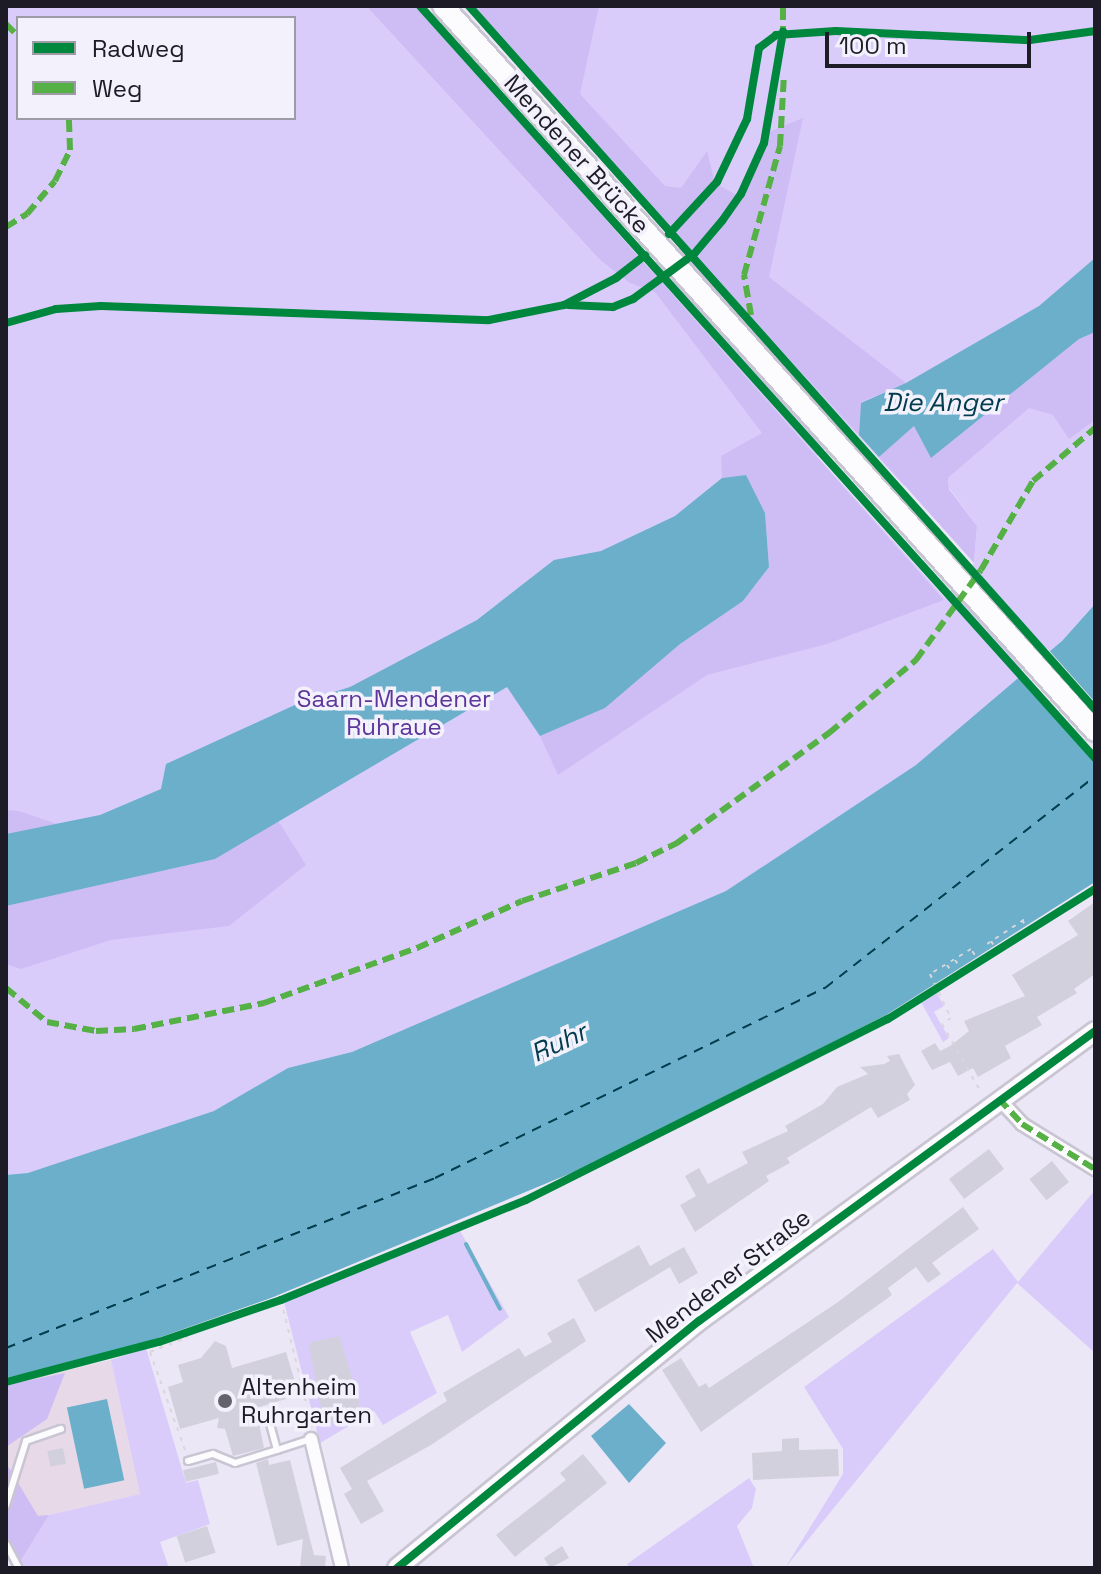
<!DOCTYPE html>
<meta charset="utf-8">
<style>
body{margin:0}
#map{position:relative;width:1101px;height:1574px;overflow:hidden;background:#ece7f7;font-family:"Space Grotesk",sans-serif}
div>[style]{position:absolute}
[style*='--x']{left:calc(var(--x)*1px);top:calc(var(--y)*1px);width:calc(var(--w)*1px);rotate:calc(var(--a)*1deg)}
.industrial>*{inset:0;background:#e7d9e7}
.green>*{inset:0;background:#d9ccfb}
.forest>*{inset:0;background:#cebdf5}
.water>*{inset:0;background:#6bafca;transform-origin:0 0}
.pier>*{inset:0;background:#ece7f7}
.stream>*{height:4px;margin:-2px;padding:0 2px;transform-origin:2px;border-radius:2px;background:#6bafca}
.ferry>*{height:2px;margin-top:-1px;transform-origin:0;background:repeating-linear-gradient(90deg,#003c4d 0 10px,transparent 0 18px)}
.building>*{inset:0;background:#d3d0dd;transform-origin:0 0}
.path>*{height:2px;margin-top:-1px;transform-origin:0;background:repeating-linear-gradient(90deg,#d8d7db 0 4px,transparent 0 10px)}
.roads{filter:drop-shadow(2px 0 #c9c5d2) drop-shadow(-2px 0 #c9c5d2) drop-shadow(0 2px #c9c5d2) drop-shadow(0 -2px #c9c5d2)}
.service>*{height:6px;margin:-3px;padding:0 3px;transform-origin:3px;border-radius:3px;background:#fcfbfe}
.minor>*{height:12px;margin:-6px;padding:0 6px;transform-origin:6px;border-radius:6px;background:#fcfbfe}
.secondary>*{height:18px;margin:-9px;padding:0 9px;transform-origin:9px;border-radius:9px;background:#fcfbfe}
.primary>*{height:20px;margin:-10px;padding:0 10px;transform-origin:10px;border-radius:10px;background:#fcfbfe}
.quiet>*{height:6px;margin-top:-3px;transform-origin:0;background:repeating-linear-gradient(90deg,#55b145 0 12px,transparent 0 18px)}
.cycleway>*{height:8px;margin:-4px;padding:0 4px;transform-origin:4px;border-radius:4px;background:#00873e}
.dots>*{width:22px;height:22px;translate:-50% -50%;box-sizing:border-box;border:4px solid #f3f1fc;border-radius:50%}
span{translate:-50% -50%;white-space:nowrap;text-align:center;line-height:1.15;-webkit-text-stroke:7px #f3f1fc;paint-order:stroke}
.street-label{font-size:24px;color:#1d1b25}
.park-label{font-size:24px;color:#5c369b}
.poi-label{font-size:24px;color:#1d1b25}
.left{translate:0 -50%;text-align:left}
.water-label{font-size:26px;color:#003c4d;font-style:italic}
.frame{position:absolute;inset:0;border:8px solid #1d1b25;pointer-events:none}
.legend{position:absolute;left:16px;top:16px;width:280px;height:104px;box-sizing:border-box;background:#f3f1fc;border:2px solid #9d9ba6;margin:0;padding:10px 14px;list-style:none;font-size:24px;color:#1d1b25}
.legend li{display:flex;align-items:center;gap:16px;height:40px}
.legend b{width:40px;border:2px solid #9d9ba6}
.scale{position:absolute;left:825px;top:32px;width:206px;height:36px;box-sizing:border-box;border:4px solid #1d1b25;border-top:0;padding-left:10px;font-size:24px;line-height:28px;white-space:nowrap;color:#1d1b25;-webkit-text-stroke:6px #f3f1fc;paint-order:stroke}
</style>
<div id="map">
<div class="industrial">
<i style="clip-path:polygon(111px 1360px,140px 1494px,49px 1515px,20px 1562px,6px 1542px,6px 1385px)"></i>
</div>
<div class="green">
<i style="clip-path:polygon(evenodd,6px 6px,366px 6px,600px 260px,627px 280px,689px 241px,476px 6px,1095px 6px,1095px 604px,1062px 641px,1095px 765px,6px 1269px,6px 6px,18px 18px,294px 18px,294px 118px,18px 118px,18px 18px,6px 6px,1018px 416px,948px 478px,949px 488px,977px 526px,974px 563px,945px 598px,817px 456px,851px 428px,904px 486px,947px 469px,1018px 416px)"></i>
<i style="clip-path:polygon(937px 993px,944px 1006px,934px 1012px,949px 1038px,943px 1042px,921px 1002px)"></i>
<i style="clip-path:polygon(1095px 1190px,1095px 1353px,1017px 1283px,785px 1568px,843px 1474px,843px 1449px,804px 1387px,993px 1249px,1018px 1282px)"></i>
<i style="clip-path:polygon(460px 1231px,509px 1317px,462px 1352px,448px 1315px,410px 1332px,437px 1393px,383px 1425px,374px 1411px,320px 1443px,284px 1302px)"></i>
<i style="clip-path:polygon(146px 1348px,186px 1483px,198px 1480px,210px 1524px,160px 1542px,169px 1568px,24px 1568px,20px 1562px,49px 1515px,140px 1494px,111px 1360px)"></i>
<i style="clip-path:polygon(749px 1478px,756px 1489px,752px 1508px,737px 1526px,754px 1568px,630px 1568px,627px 1564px)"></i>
</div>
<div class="forest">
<i style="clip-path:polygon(366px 6px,416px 6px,944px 600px,827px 644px,707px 675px,558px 775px,540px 736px,605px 708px,680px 644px,743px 601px,769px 567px,765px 513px,746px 475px,722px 478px,721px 456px,762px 433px,655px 292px,630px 283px,600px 260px)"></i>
<i style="clip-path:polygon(465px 6px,599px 6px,580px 94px,665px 186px,681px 188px,707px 151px,715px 183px,742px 198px,769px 132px,803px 118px,769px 277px,906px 383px,861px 402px,859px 435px)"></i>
<i style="clip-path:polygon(1095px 332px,1095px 420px,1069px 439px,1053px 415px,1029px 408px,948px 478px,949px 489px,977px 526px,974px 563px,879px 457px,914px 426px,932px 457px,1079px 339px)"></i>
<i style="clip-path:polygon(6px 810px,19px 811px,57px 824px,6px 834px)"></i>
<i style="clip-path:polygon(277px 819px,306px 865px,229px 926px,111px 940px,21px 969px,6px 964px,6px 906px,215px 859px)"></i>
<i style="clip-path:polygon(65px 1373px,47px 1419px,6px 1447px,6px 1385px)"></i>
<i style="clip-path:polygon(6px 1463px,38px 1516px,49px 1515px,20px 1562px,6px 1542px)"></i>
</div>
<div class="water">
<i style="clip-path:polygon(1095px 258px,1095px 332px,1079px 339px,931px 458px,914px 426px,879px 457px,859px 435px,861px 403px,906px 383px,1039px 306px)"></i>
<i style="clip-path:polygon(746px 475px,765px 513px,769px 567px,743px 601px,680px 644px,605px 708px,540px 736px,507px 687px,215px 859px,6px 906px,6px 834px,100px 815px,161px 789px,166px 764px,299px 703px,350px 687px,477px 620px,554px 560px,601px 551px,675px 516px,722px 478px)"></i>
<i style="clip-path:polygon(1095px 604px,1095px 882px,886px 1015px,593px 1164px,271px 1298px,127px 1349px,6px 1378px,6px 1175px,28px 1173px,214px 1111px,288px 1068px,352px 1052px,726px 891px,916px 765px,1062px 641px)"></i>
<i style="left:107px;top:1399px;width:83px;height:41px;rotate:78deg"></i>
<i style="clip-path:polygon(629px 1404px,666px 1443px,629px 1483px,591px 1436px)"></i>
</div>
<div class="pier">
<i style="clip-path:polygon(1047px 648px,1095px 702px,1095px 762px,1016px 674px)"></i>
</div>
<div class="stream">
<i style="--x:466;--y:1244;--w:73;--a:62.4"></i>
</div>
<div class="ferry">
<i style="--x:6;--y:1348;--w:461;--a:-21.6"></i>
<i style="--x:435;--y:1178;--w:434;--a:-26"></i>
<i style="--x:825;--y:988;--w:343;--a:-38.1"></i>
</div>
<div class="building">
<i style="clip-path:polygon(1095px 902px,1095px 974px,1074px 989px,1077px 993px,1037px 1017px,1042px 1025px,1005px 1046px,1011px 1058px,978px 1077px,973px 1068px,958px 1076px,950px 1062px,932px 1070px,921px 1051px,935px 1043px,940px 1051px,950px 1046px,969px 1031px,964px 1021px,1025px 996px,1012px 975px,1078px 935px,1068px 921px)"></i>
<i style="clip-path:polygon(899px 1054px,915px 1085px,907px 1094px,910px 1100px,878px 1118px,871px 1107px,787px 1158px,790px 1163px,766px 1176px,769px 1181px,695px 1232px,680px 1205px,696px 1196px,685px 1176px,699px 1168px,708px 1184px,748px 1163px,742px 1152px,788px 1131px,785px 1126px,823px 1104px,837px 1087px,868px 1074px,860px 1067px,884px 1064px,890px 1061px,887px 1056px)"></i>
<i style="left:989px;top:1149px;width:25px;height:50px;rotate:53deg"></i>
<i style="left:1052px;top:1161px;width:27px;height:29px;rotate:51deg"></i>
<i style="clip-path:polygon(963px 1207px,979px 1229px,932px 1263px,941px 1274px,928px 1283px,916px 1267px,888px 1288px,892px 1295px,701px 1432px,662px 1370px,681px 1358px,699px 1387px,706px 1383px,709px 1388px,838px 1302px)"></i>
<i style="clip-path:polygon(639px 1245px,650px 1266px,684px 1247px,698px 1273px,679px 1284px,670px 1267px,595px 1312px,577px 1280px)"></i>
<i style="clip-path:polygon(574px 1318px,586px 1341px,431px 1445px,367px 1481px,384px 1511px,361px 1524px,344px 1494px,352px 1489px,340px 1468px,447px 1401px,443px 1393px,519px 1348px,525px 1357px,552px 1342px,547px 1333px)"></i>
<i style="clip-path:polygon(339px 1336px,359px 1401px,358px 1412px,329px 1424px,319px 1401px,309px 1343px)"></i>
<i style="clip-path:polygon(215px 1341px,226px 1346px,232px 1368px,286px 1352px,299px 1395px,256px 1408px,264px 1448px,233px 1456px,225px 1429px,217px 1428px,219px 1418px,180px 1429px,168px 1387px,183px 1382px,178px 1365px,201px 1358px)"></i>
<i style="clip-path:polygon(799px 1438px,799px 1450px,838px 1449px,839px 1476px,753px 1480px,752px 1453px,782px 1451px,782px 1439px)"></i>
<i style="left:63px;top:1448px;width:16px;height:16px;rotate:79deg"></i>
<i style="clip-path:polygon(583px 1454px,607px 1483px,515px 1557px,496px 1535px,566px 1480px,560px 1473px)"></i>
<i style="clip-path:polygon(268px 1459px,269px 1465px,290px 1460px,314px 1555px,326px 1556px,325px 1568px,300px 1568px,303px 1539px,277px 1546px,256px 1463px)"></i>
<i style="left:216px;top:1462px;width:12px;height:34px;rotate:76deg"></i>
<i style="left:207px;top:1526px;width:28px;height:32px;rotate:72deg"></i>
<i style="clip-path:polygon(562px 1546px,569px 1558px,550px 1568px,544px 1558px)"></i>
</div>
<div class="path">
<i style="--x:1022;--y:920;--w:14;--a:56"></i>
<i style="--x:991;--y:941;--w:13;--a:58"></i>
<i style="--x:987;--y:944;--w:45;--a:-33.3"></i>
<i style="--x:955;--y:960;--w:16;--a:55"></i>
<i style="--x:980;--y:963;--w:17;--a:-123"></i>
<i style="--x:971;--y:949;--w:48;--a:148.6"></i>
<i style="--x:930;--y:974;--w:49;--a:64.5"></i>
<i style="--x:951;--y:1018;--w:11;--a:146"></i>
<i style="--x:942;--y:1024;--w:78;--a:60.2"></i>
<i style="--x:947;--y:965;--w:16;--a:55"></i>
<i style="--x:281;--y:1300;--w:131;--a:76.3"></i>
<i style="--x:185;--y:1450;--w:104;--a:-109.7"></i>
<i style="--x:150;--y:1352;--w:40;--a:-21"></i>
<i style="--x:187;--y:1338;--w:6;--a:-99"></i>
</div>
<div class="roads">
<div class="service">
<i style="--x:269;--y:1420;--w:31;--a:75"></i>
<i style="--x:277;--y:1450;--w:36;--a:-18"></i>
<i style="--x:188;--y:1461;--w:26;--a:-16"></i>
<i style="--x:213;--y:1454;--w:24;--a:22"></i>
<i style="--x:235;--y:1463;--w:44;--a:-17.2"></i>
<i style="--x:6;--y:1505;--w:67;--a:-72.6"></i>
<i style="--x:26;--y:1441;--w:37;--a:-19"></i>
<i style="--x:6;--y:1544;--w:27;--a:62"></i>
</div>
<div class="minor">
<i style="--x:999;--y:1099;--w:34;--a:47"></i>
<i style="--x:1022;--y:1124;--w:86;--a:31.7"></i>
<i style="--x:311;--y:1439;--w:133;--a:76.5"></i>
</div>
<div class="secondary">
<i style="--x:397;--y:1568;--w:390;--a:-39.3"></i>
<i style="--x:699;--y:1321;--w:491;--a:-36.2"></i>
</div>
<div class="primary">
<i style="--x:443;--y:6;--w:975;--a:48.03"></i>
</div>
</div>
<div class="quiet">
<i style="--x:6;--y:24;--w:17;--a:45"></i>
<i style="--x:783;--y:38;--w:32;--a:-90"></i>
<i style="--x:6;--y:227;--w:25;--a:-32"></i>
<i style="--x:27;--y:214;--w:43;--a:-49.7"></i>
<i style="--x:55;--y:181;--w:34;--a:-64"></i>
<i style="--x:70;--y:150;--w:32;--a:-92"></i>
<i style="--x:751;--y:315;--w:41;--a:-99.9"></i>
<i style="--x:744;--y:275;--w:134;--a:-74.4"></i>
<i style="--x:780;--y:146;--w:72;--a:-86.8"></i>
<i style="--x:6;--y:988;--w:53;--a:39.7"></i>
<i style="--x:47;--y:1022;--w:50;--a:10.4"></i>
<i style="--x:96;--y:1031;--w:38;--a:-3"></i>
<i style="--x:134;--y:1029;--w:133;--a:-11.3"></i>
<i style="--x:264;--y:1003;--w:163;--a:-19.8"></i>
<i style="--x:417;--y:948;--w:115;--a:-24.1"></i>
<i style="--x:522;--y:901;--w:120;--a:-18.4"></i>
<i style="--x:636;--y:863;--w:46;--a:-26"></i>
<i style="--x:677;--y:843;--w:188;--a:-35.9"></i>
<i style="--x:829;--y:733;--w:114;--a:-40"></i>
<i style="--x:916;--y:660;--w:111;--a:-54.2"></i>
<i style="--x:981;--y:570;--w:103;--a:-59.7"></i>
<i style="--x:1033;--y:481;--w:82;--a:-40.5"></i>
<i style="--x:999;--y:1099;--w:34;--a:47"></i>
<i style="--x:1022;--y:1124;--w:86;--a:31.7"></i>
</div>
<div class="cycleway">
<i style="--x:420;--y:6;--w:1011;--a:48.09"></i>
<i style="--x:469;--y:6;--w:941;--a:48.32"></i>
<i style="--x:669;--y:234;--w:71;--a:-47.3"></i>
<i style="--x:717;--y:182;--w:70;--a:-64.5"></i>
<i style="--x:747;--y:119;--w:72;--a:-80.4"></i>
<i style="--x:759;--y:48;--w:21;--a:-37"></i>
<i style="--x:776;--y:35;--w:60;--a:-3.8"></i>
<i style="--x:836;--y:31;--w:194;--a:2.7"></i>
<i style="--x:1030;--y:40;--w:66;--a:-7.9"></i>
<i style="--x:568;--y:305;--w:45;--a:2.5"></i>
<i style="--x:613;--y:307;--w:22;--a:-22"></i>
<i style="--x:633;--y:299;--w:76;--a:-36.4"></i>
<i style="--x:694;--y:254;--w:43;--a:-49.7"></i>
<i style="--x:722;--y:221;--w:33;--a:-55"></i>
<i style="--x:741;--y:194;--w:56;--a:-65.7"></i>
<i style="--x:764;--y:143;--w:113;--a:-80.3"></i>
<i style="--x:6;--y:323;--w:52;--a:-15.6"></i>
<i style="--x:56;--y:309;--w:45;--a:-3.8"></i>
<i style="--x:101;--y:306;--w:388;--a:2.1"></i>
<i style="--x:489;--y:320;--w:76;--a:-11.3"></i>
<i style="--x:564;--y:305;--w:59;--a:-27.4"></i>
<i style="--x:616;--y:278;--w:37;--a:-38"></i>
<i style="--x:6;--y:1382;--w:158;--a:-14.7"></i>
<i style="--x:159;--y:1342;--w:129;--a:-19"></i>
<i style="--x:281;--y:1300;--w:265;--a:-22.2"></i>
<i style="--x:526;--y:1200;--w:405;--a:-26.6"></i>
<i style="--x:888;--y:1019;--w:244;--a:-32.1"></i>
<i style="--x:397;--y:1568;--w:390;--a:-39.3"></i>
<i style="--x:699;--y:1321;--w:491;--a:-36.2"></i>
</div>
<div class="dots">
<i style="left:225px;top:1401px;background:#65626e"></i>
</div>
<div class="street-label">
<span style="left:577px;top:154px;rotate:48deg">Mendener Brücke</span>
<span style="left:728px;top:1276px;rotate:-38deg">Mendener Straße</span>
</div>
<div class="park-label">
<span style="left:394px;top:713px">Saarn-Mendener<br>Ruhraue</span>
</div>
<div class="poi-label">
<span class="left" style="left:241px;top:1401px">Altenheim<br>Ruhrgarten</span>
</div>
<div class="water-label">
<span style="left:943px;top:403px">Die Anger</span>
<span style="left:559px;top:1043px;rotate:-25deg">Ruhr</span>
</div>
<div class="frame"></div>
<ul class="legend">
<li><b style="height:10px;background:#00873e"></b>Radweg</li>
<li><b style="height:10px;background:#55b145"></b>Weg</li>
</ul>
<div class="scale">100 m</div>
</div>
